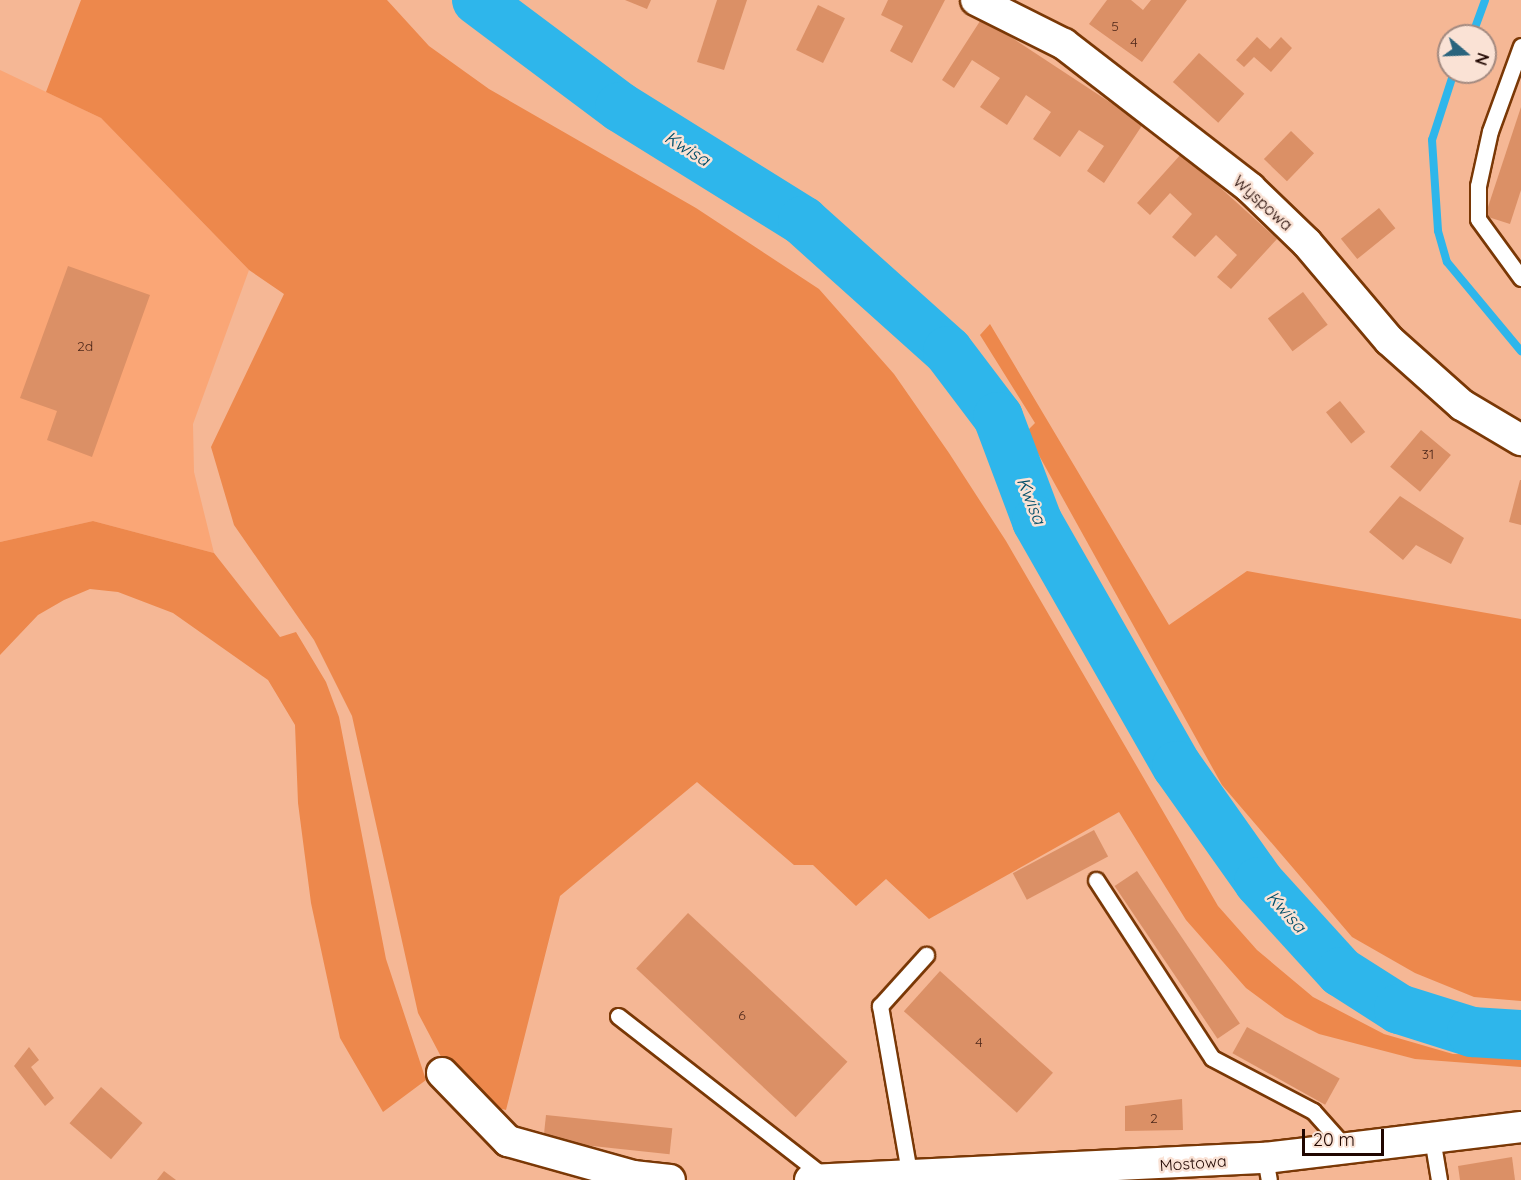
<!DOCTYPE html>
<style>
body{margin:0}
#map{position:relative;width:1521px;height:1180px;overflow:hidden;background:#f5b795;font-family:Quicksand,sans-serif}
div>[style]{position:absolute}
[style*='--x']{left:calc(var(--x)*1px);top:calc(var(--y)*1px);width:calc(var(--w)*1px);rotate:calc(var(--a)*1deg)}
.built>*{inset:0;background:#faa676}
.green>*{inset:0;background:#ed884c}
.stream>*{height:8px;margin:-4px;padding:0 4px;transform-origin:4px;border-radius:4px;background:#2eb6eb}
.river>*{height:50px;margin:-25px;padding:0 25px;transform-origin:25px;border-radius:25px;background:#2eb6eb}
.building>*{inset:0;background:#db9066;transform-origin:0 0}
.roads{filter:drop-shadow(2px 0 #7a3806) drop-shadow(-2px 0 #7a3806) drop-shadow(0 2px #7a3806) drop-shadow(0 -2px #7a3806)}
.lane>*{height:15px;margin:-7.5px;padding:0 7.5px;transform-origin:7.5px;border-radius:7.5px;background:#fff}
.street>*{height:30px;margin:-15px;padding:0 15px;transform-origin:15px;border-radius:15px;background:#fff}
span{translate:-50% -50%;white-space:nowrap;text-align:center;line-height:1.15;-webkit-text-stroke:5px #fae2d5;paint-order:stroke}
.number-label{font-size:14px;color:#4f281a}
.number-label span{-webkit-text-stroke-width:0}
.street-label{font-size:16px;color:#200600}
.water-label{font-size:18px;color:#004d68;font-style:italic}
.north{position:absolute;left:1437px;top:24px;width:60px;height:60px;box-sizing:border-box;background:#fae2d5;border:2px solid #a38a80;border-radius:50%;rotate:109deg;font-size:16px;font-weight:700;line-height:24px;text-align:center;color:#200600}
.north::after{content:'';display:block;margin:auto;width:21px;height:27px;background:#2a647d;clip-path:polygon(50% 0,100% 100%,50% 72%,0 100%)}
.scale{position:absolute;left:1302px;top:1129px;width:82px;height:27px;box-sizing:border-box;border:3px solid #200600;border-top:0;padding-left:8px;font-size:18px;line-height:21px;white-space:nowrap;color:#200600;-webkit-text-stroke:4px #fae2d5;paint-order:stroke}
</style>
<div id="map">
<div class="built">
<i style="clip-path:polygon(0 70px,101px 118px,249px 270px,193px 424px,194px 472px,214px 553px,93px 521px,0 542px)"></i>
</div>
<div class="green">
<i style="clip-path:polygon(81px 0,387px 0,429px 46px,489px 89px,696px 208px,819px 289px,894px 374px,949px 453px,1006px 541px,1218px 906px,1257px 950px,1313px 997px,1384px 1034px,1453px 1054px,1521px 1055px,1521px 1067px,1415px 1059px,1319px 1034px,1285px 1017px,1246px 988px,1186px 920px,1119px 812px,929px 919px,886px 879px,856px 906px,813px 865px,794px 865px,697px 782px,560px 896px,506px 1110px,475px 1102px,447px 1068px,418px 1013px,352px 716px,314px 640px,234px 525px,211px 447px,284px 294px,249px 270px,101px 118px,46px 92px)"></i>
<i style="clip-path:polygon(990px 324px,1169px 625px,1247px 571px,1521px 619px,1521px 1001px,1474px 997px,1415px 973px,1352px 937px,1222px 785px,1026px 432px,1035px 423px,980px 335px)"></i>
<i style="clip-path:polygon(93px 521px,214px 553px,280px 637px,296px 632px,326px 682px,339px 717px,386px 959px,426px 1080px,383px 1112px,340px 1038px,311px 903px,298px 803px,295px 725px,268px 680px,173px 613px,118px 592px,90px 589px,64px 600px,38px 615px,0 655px,0 542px)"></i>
</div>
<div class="stream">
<i style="--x:1472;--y:36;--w:38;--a:-70"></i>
<i style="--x:1454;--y:72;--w:71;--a:107.9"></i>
<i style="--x:1432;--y:140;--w:91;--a:86.2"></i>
<i style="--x:1438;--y:231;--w:32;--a:74"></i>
<i style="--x:1447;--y:262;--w:116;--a:50.3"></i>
</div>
<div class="river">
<i style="--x:477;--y:0;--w:179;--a:36.8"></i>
<i style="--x:620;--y:107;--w:216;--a:31.9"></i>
<i style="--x:803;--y:221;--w:195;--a:41.9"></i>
<i style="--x:948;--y:351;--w:83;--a:52.9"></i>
<i style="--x:998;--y:417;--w:111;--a:69.4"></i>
<i style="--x:1037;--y:521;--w:282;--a:60.3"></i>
<i style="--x:1177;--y:766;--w:142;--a:54.7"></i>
<i style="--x:1259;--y:882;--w:122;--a:47.7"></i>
<i style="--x:1341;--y:972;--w:69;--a:32.5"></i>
<i style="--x:1399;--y:1009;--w:77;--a:17.5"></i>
<i style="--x:1472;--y:1032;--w:49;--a:3.5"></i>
</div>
<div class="building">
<i style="clip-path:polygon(625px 0,651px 0,647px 9px)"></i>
<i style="clip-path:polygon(717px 0,747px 0,724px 70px,697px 62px)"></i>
<i style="clip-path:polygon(888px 0,945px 0,912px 63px,890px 51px,903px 26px,881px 15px)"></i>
<i style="clip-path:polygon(1107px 0,1131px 0,1143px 10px,1151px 0,1187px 0,1142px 62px,1089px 24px)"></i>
<i style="left:818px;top:5px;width:30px;height:50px;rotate:26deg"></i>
<i style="clip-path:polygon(982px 18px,1143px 124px,1104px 183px,1087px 171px,1104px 146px,1079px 130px,1060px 157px,1033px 139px,1051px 112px,1026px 95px,1007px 125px,980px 107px,1000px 78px,972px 60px,954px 88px,942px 80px)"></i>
<i style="clip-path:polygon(1257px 37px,1270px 49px,1281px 37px,1292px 48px,1271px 72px,1254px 57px,1244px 67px,1236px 60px)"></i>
<i style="left:1199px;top:53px;width:61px;height:39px;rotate:42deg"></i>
<i style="clip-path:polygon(1521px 107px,1521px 190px,1510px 224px,1485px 216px)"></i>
<i style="left:1291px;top:131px;width:32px;height:39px;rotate:44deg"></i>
<i style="clip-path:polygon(1182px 153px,1277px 239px,1231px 289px,1217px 277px,1237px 255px,1216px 235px,1195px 257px,1172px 237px,1192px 214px,1170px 193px,1150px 215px,1137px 203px)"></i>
<i style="left:1379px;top:208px;width:26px;height:49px;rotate:51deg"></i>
<i style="clip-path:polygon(68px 266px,150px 295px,92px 457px,47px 440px,57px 411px,20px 398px)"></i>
<i style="left:1303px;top:292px;width:41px;height:44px;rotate:53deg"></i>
<i style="left:1340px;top:401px;width:40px;height:18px;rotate:51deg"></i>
<i style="left:1421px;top:430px;width:39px;height:48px;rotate:40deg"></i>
<i style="clip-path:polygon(1520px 480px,1521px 480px,1521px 525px,1509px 522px)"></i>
<i style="clip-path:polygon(1400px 496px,1464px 538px,1451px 564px,1416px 545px,1403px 560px,1369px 532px)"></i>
<i style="left:1094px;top:830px;width:30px;height:92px;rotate:62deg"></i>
<i style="left:1137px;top:871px;width:184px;height:27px;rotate:56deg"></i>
<i style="left:688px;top:913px;width:218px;height:76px;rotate:43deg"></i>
<i style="left:940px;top:971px;width:152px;height:54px;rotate:42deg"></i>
<i style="left:1247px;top:1027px;width:106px;height:30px;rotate:29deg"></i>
<i style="clip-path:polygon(29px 1047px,39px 1060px,31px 1067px,54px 1098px,45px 1106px,14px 1066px)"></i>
<i style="left:101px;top:1087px;width:55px;height:48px;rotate:41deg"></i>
<i style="clip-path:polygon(1182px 1099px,1183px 1130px,1125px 1131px,1125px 1106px)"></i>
<i style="left:546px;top:1115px;width:127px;height:26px;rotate:6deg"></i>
<i style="clip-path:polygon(1512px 1157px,1515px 1180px,1460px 1180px,1458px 1166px)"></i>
<i style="clip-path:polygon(164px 1171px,176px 1180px,157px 1180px)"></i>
</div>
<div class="roads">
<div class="lane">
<i style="--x:1521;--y:46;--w:90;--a:110"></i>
<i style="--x:1490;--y:131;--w:56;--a:102.3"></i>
<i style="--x:1478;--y:186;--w:33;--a:90"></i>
<i style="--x:1478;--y:219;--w:73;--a:53.9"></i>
<i style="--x:1096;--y:880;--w:212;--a:56.9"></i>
<i style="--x:1212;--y:1058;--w:114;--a:27.7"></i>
<i style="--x:1313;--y:1111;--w:50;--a:48.3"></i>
<i style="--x:618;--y:1016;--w:264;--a:37.9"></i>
<i style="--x:1432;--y:1138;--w:43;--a:80.5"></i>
<i style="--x:1265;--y:1158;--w:22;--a:80"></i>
<i style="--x:909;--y:1172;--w:169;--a:-99.9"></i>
<i style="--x:880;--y:1006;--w:69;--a:-48"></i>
</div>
<div class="street">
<i style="--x:976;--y:0;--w:98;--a:26.6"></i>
<i style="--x:1064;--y:44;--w:235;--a:37.7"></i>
<i style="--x:1250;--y:188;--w:79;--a:44"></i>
<i style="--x:1307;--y:243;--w:127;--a:49.8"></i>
<i style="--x:1389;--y:340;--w:98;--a:41.7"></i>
<i style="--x:1462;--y:405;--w:69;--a:30.7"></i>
<i style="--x:442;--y:1073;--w:95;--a:45.9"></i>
<i style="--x:508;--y:1141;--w:130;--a:15.6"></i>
<i style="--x:633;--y:1176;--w:37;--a:6"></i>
<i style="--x:810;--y:1180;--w:456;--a:-2.8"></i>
<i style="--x:1265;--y:1158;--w:258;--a:-6.9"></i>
</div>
</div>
<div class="number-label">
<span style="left:1115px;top:26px">5</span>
<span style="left:1134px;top:42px">4</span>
<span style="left:85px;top:346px">2d</span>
<span style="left:1428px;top:454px">31</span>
<span style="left:742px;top:1015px">6</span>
<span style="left:979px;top:1042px">4</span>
<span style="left:1154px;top:1118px">2</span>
</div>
<div class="street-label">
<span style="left:1263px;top:203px;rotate:42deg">Wyspowa</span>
<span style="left:1193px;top:1163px;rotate:-4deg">Mostowa</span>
</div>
<div class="water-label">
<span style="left:687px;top:149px;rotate:32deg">Kwisa</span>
<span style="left:1031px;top:501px;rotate:68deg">Kwisa</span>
<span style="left:1286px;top:912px;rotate:48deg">Kwisa</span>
</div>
<div class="north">N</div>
<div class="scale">20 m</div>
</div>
